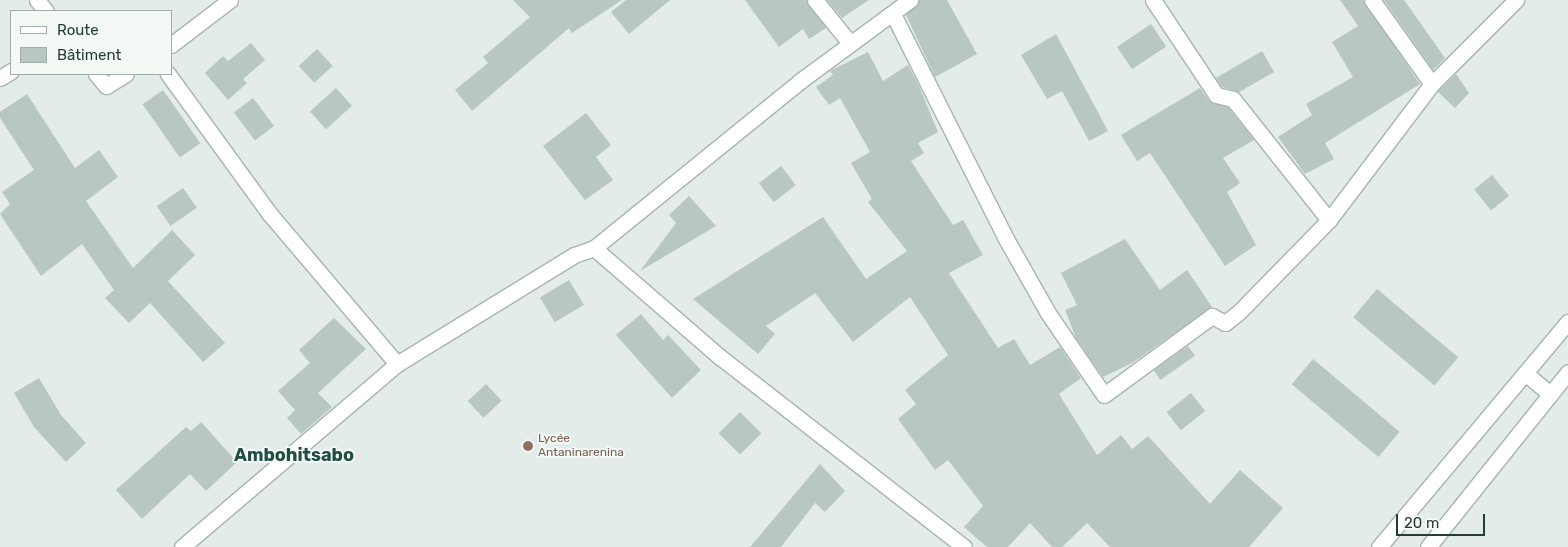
<!DOCTYPE html>
<meta charset="utf-8">
<style>
body{margin:0}
#map{position:relative;width:1568px;height:547px;overflow:hidden;background:#e3ece9;font-family:Rubik,sans-serif}
div>[style]{position:absolute}
[style*='--x']{left:calc(var(--x)*1px);top:calc(var(--y)*1px);width:calc(var(--w)*1px);rotate:calc(var(--a)*1deg)}
.building>*{inset:0;background:#b8c7c2;transform-origin:0 0}
.roads{filter:drop-shadow(1px 0 #a6b4b0) drop-shadow(-1px 0 #a6b4b0) drop-shadow(0 1px #a6b4b0) drop-shadow(0 -1px #a6b4b0)}
.street>*{height:15px;margin:-7.5px;padding:0 7.5px;transform-origin:7.5px;border-radius:7.5px;background:#fff}
.secondary>*{height:15px;margin:-7.5px;padding:0 7.5px;transform-origin:7.5px;border-radius:7.5px;background:#fff}
.dots>*{width:14px;height:14px;translate:-50% -50%;box-sizing:border-box;border:2px solid #f4f9f6;border-radius:50%}
span{translate:-50% -50%;white-space:nowrap;text-align:center;line-height:1.15;-webkit-text-stroke:4px #f4f9f6;paint-order:stroke}
.education-label{font-size:12px;color:#785e54}
.left{translate:0 -50%;text-align:left}
.district-label{font-size:18px;color:#204e45;font-weight:700}
.legend{position:absolute;left:10px;top:10px;width:162px;height:65px;box-sizing:border-box;background:#f4f9f6;border:1px solid #a0aeaa;margin:0;padding:6px 9px;list-style:none;font-size:15px;color:#233d37}
.legend li{display:flex;align-items:center;gap:10px;height:25px}
.legend b{width:25px;border:1px solid #a0aeaa}
.scale{position:absolute;left:1396px;top:514px;width:89px;height:22px;box-sizing:border-box;border:2px solid #233d37;border-top:0;padding-left:6px;font-size:15px;line-height:18px;white-space:nowrap;color:#233d37;-webkit-text-stroke:4px #f4f9f6;paint-order:stroke}
</style>
<div id="map">
<div class="building">
<i style="clip-path:polygon(513px 0,622px 0,572px 33px,569px 28px,472px 111px,455px 90px,488px 63px,483px 57px,530px 17px)"></i>
<i style="clip-path:polygon(626px 0,670px 0,629px 34px,611px 12px)"></i>
<i style="clip-path:polygon(745px 0,806px 0,826px 28px,809px 39px,803px 29px,779px 47px)"></i>
<i style="clip-path:polygon(827px 0,869px 0,842px 18px)"></i>
<i style="clip-path:polygon(919px 0,947px 0,977px 54px,935px 77px,906px 15px)"></i>
<i style="clip-path:polygon(1340px 0,1363px 0,1420px 84px,1325px 143px,1334px 159px,1305px 174px,1278px 137px,1312px 115px,1306px 104px,1353px 77px,1332px 42px,1358px 26px)"></i>
<i style="clip-path:polygon(1384px 0,1404px 0,1445px 58px,1433px 70px)"></i>
<i style="left:1151px;top:24px;width:27px;height:41px;rotate:56deg"></i>
<i style="clip-path:polygon(1056px 34px,1108px 131px,1089px 141px,1062px 91px,1047px 99px,1021px 55px)"></i>
<i style="clip-path:polygon(251px 43px,265px 60px,243px 79px,247px 83px,228px 100px,205px 73px,223px 56px,228px 61px)"></i>
<i style="left:317px;top:49px;width:23px;height:25px;rotate:47deg"></i>
<i style="clip-path:polygon(1262px 51px,1274px 72px,1239px 92px,1222px 87px,1216px 78px)"></i>
<i style="clip-path:polygon(868px 52px,883px 81px,908px 65px,919px 86px,938px 132px,918px 143px,924px 153px,911px 161px,953px 225px,963px 220px,983px 255px,949px 273px,998px 348px,1014px 339px,1030px 365px,1060px 347px,1081px 378px,1059px 394px,1097px 455px,1121px 435px,1132px 449px,1148px 436px,1210px 504px,1240px 470px,1283px 508px,1249px 547px,1110px 547px,1087px 523px,1062px 547px,1052px 547px,1030px 523px,1008px 547px,987px 547px,964px 527px,983px 506px,948px 460px,935px 470px,898px 419px,916px 404px,905px 390px,948px 355px,910px 297px,853px 342px,815px 293px,766px 326px,775px 334px,758px 354px,693px 299px,823px 217px,866px 279px,907px 251px,868px 202px,872px 199px,851px 163px,870px 152px,840px 98px,829px 105px,816px 87px,833px 75px,830px 71px)"></i>
<i style="clip-path:polygon(1456px 74px,1469px 93px,1455px 108px,1438px 92px)"></i>
<i style="left:336px;top:88px;width:24px;height:35px;rotate:48deg"></i>
<i style="clip-path:polygon(1200px 88px,1209px 101px,1228px 107px,1254px 140px,1223px 158px,1240px 183px,1227px 192px,1256px 245px,1225px 266px,1150px 153px,1137px 161px,1121px 135px)"></i>
<i style="left:163px;top:90px;width:65px;height:25px;rotate:55deg"></i>
<i style="clip-path:polygon(27px 94px,75px 168px,99px 150px,118px 177px,86px 201px,133px 268px,172px 230px,195px 255px,168px 281px,225px 343px,203px 362px,150px 303px,129px 323px,105px 298px,114px 290px,82px 244px,41px 276px,0 214px,10px 204px,2px 192px,34px 170px,0 118px,0 112px)"></i>
<i style="left:253px;top:98px;width:35px;height:24px;rotate:53deg"></i>
<i style="clip-path:polygon(586px 113px,611px 145px,596px 157px,613px 180px,585px 200px,543px 146px)"></i>
<i style="left:781px;top:166px;width:24px;height:28px;rotate:52deg"></i>
<i style="left:1492px;top:175px;width:27px;height:23px;rotate:51deg"></i>
<i style="left:183px;top:188px;width:24px;height:32px;rotate:55deg"></i>
<i style="clip-path:polygon(689px 196px,716px 226px,640px 271px,676px 223px,669px 215px)"></i>
<i style="clip-path:polygon(1125px 239px,1160px 290px,1187px 270px,1212px 307px,1132px 363px,1103px 377px,1076px 338px,1065px 310px,1077px 305px,1061px 273px)"></i>
<i style="left:569px;top:280px;width:29px;height:34px;rotate:59deg"></i>
<i style="left:1377px;top:289px;width:106px;height:37px;rotate:40deg"></i>
<i style="clip-path:polygon(641px 314px,663px 340px,668px 335px,701px 370px,672px 398px,616px 335px)"></i>
<i style="clip-path:polygon(334px 318px,366px 349px,318px 393px,332px 407px,301px 434px,287px 418px,295px 410px,278px 391px,310px 363px,299px 350px)"></i>
<i style="left:1188px;top:346px;width:12px;height:42px;rotate:55deg"></i>
<i style="left:1313px;top:359px;width:113px;height:33px;rotate:40deg"></i>
<i style="clip-path:polygon(39px 378px,61px 415px,86px 443px,66px 462px,34px 427px,14px 393px)"></i>
<i style="left:486px;top:384px;width:23px;height:25px;rotate:47deg"></i>
<i style="left:1191px;top:393px;width:23px;height:31px;rotate:52deg"></i>
<i style="left:740px;top:412px;width:30px;height:30px;rotate:45deg"></i>
<i style="clip-path:polygon(201px 422px,237px 462px,206px 491px,190px 474px,142px 519px,116px 490px,186px 427px,191px 431px)"></i>
<i style="clip-path:polygon(820px 464px,845px 491px,825px 512px,815px 503px,781px 547px,750px 547px)"></i>
</div>
<div class="roads">
<div class="street">
<i style="--x:37;--y:0;--w:14;--a:51"></i>
<i style="--x:815;--y:0;--w:55;--a:50.9"></i>
<i style="--x:1153;--y:0;--w:114;--a:56.4"></i>
<i style="--x:1216;--y:95;--w:17;--a:13"></i>
<i style="--x:1233;--y:99;--w:154;--a:51.6"></i>
<i style="--x:1372;--y:0;--w:103;--a:54.5"></i>
<i style="--x:893;--y:14;--w:250;--a:63.3"></i>
<i style="--x:1005;--y:237;--w:87;--a:60.5"></i>
<i style="--x:1048;--y:313;--w:99;--a:55.7"></i>
<i style="--x:1104;--y:395;--w:134;--a:-36.2"></i>
<i style="--x:1212;--y:316;--w:15;--a:28"></i>
<i style="--x:1225;--y:323;--w:18;--a:-38"></i>
<i style="--x:1239;--y:312;--w:129;--a:-45.6"></i>
<i style="--x:1329;--y:220;--w:171;--a:-52.9"></i>
<i style="--x:1432;--y:84;--w:119;--a:-45"></i>
<i style="--x:171;--y:45;--w:74;--a:-37.3"></i>
<i style="--x:96;--y:74;--w:16;--a:50"></i>
<i style="--x:106;--y:86;--w:23;--a:-31"></i>
<i style="--x:168;--y:74;--w:172;--a:54"></i>
<i style="--x:269;--y:213;--w:198;--a:49.7"></i>
<i style="--x:0;--y:78;--w:13;--a:-32"></i>
<i style="--x:594;--y:248;--w:167;--a:40.9"></i>
<i style="--x:720;--y:357;--w:309;--a:37.9"></i>
<i style="--x:182;--y:547;--w:282;--a:-40.4"></i>
<i style="--x:397;--y:364;--w:208;--a:-31.6"></i>
<i style="--x:574;--y:255;--w:21;--a:-19"></i>
<i style="--x:594;--y:248;--w:265;--a:-39"></i>
<i style="--x:800;--y:81;--w:137;--a:-36.4"></i>
</div>
<div class="secondary">
<i style="--x:1525;--y:373;--w:33;--a:40"></i>
<i style="--x:1379;--y:547;--w:294;--a:-50"></i>
<i style="--x:1428;--y:547;--w:224;--a:-51.3"></i>
</div>
</div>
<div class="dots">
<i style="left:528px;top:446px;background:#8d6e63"></i>
</div>
<div class="education-label">
<span class="left" style="left:538px;top:446px">Lycée<br>Antaninarenina</span>
</div>
<div class="district-label">
<span style="left:294px;top:455px">Ambohitsabo</span>
</div>
<ul class="legend">
<li><b style="height:6px;background:#fff"></b>Route</li>
<li><b style="height:14px;background:#b8c7c2"></b>Bâtiment</li>
</ul>
<div class="scale">20 m</div>
</div>
